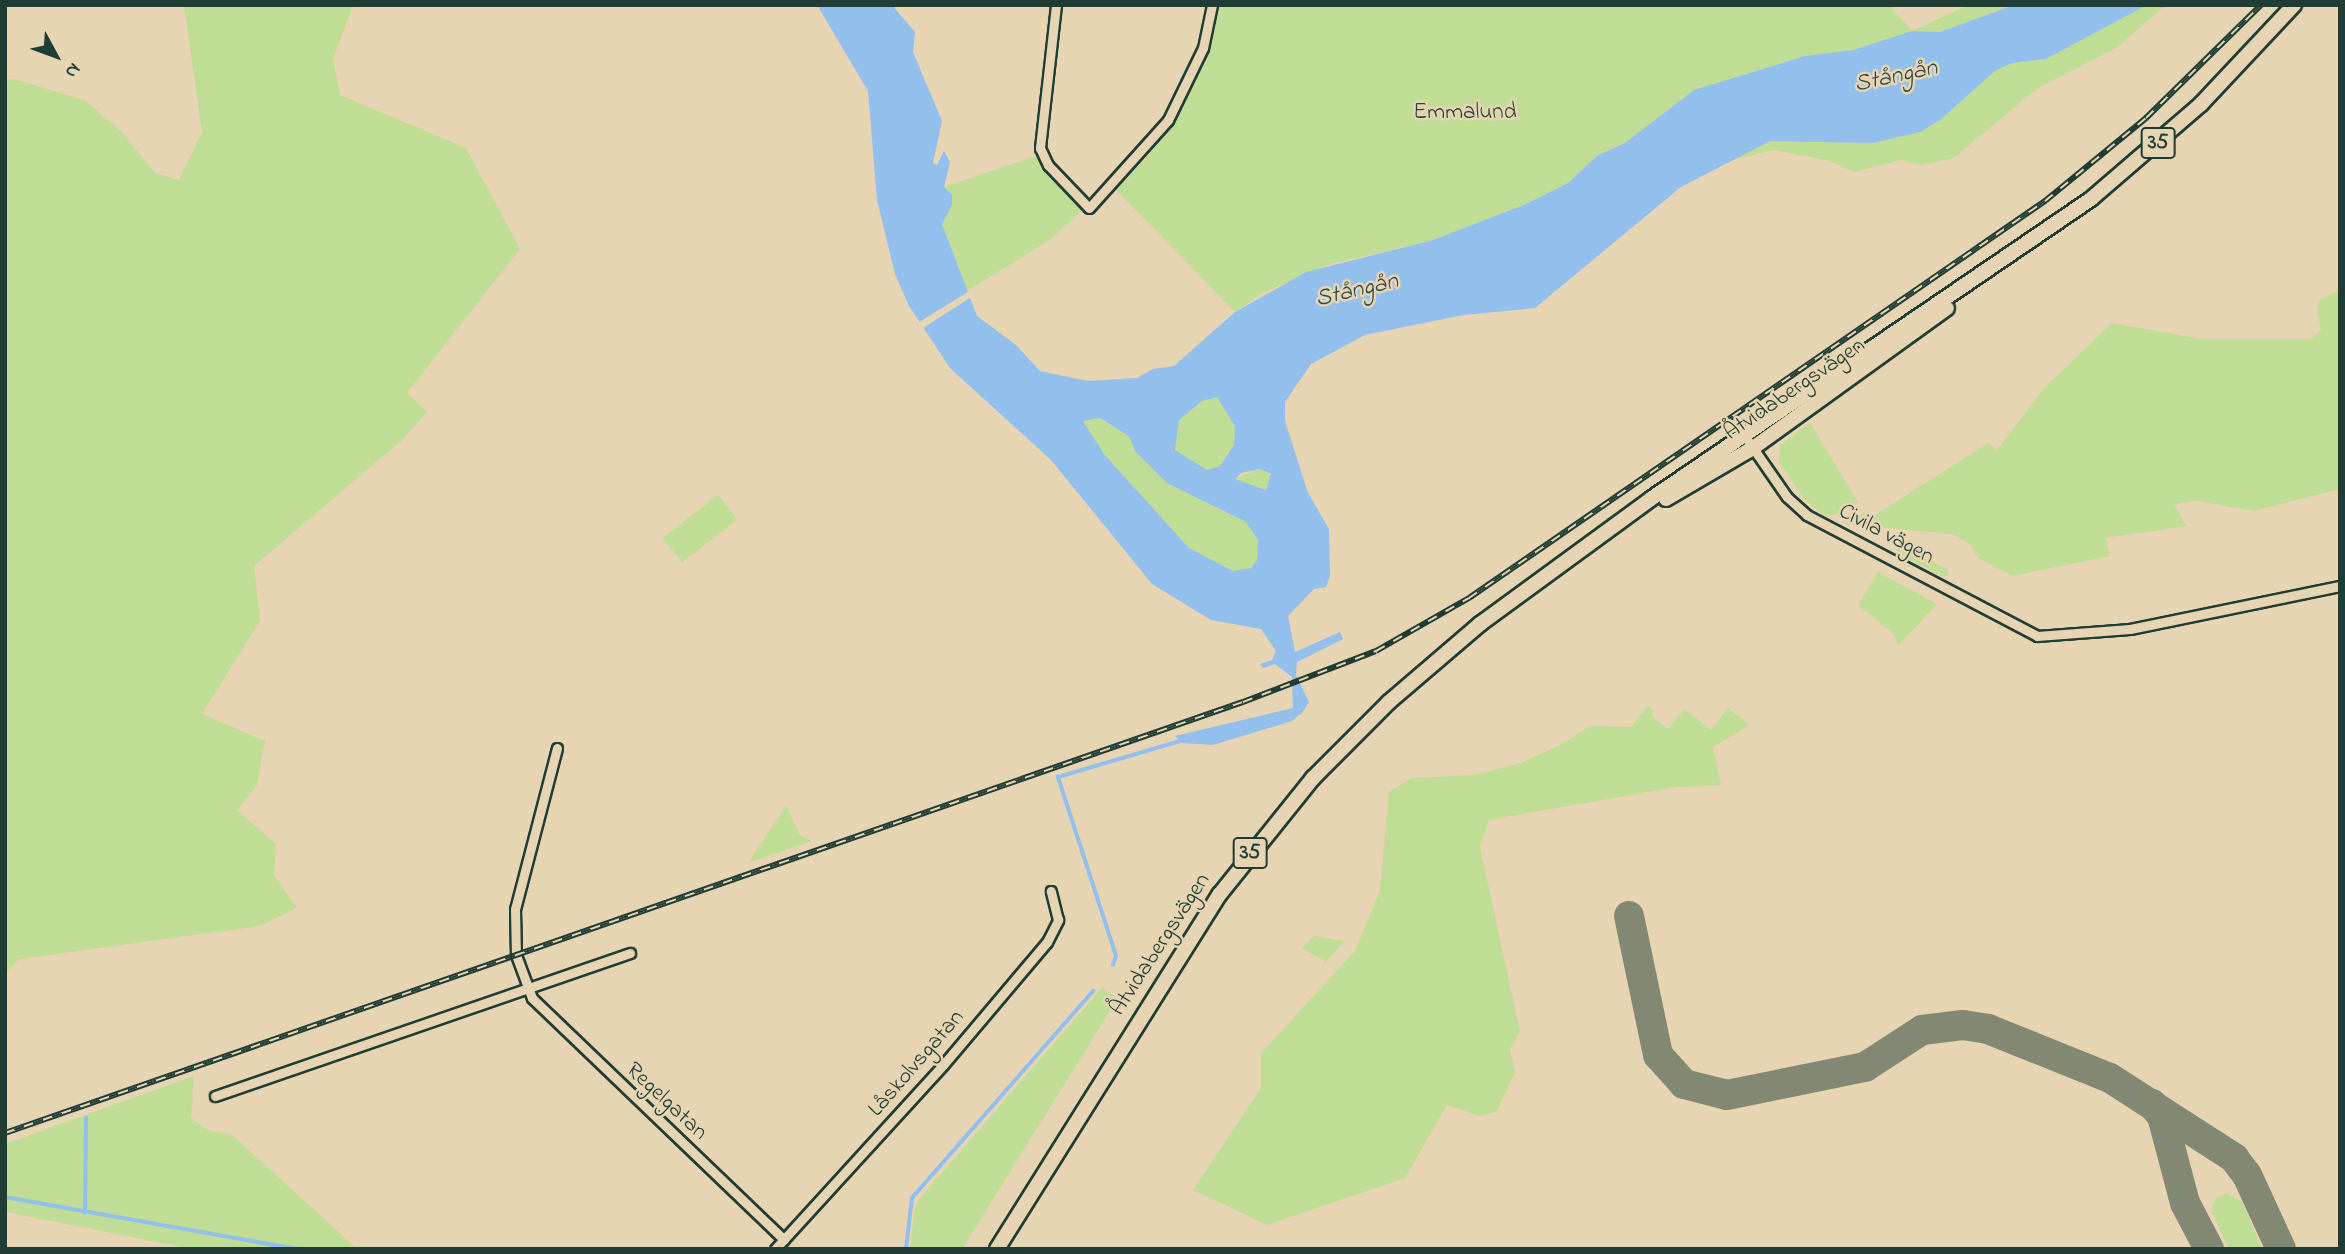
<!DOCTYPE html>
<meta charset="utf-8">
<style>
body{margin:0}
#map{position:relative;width:2345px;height:1254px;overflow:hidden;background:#e7d4b2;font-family:"Indie Flower",sans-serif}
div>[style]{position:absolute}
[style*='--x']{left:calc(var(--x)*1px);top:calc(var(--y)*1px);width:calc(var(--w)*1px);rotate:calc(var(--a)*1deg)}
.green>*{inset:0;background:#bfdd95;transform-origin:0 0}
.water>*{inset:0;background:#92bfec}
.pier>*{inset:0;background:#e7d4b2}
.stream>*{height:3.5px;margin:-1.75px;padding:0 1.75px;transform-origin:1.75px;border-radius:1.75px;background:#92bfec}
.taxiway>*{height:30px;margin:-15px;padding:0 15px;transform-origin:15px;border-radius:15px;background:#838873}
.roads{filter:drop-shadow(2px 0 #1f3d34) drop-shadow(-2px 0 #1f3d34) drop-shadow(0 2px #1f3d34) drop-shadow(0 -2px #1f3d34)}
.street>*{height:9px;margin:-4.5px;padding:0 4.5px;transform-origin:4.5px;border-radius:4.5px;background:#e7d4b2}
.primary>*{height:14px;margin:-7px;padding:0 7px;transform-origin:7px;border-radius:7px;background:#e7d4b2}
.rail>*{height:6px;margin-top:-3px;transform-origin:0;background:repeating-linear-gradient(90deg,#e7d4b2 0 10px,#1f3d34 0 20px);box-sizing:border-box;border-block:2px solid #1f3d34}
span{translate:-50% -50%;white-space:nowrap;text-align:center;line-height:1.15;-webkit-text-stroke:5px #e7d4b2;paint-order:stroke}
.shield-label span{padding:2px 5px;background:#e7d4b2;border:2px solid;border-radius:5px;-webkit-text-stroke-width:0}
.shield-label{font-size:21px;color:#1f3d34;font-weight:700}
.park-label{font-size:23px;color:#274539}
.street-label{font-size:23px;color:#1f3d34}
.water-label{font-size:24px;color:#2a4a46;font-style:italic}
.frame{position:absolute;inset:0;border:7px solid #1f3d34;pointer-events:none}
.north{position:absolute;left:21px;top:21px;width:70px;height:70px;-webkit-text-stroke:5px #e7d4b2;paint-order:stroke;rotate:131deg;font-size:19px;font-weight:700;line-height:28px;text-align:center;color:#1f3d34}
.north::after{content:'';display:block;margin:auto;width:24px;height:32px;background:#1f3d34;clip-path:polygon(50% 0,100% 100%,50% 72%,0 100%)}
</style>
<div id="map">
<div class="green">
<i style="clip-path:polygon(184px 5px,353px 5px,333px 59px,340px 95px,466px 148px,520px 249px,407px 393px,427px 412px,401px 441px,254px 566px,260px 621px,202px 714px,265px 741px,257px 785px,237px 810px,276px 844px,274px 875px,297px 908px,260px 926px,20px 959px,5px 974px,5px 81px,13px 79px,85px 100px,122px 132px,155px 173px,179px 180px,202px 132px)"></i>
<i style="clip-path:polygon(1218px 5px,1889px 5px,1912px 31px,1968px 5px,2014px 5px,1940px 32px,1912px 31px,1853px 50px,1805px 56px,1694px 90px,1625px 143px,1598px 155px,1568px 183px,1526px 204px,1433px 240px,1330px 264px,1264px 292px,1235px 312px,1116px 190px,1150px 154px,1182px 108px,1202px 64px)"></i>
<i style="clip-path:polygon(2147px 5px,2165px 5px,2118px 47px,2038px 88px,1954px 158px,1922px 165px,1901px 160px,1854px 172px,1830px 161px,1774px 150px,1731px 160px,1770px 141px,1873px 143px,1919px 132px,1940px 120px,1995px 71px,2012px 63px,2046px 59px)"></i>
<i style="clip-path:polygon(1036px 156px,1082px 211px,1048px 241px,967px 291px,942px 224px,947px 215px,944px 187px)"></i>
<i style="clip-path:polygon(2340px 290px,2340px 489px,2254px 511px,2197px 501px,2174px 504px,2186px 526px,2105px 538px,2110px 556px,2013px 576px,1978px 558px,1970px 544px,1952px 534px,1844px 524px,1864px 512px,1869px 519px,1988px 443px,1996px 451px,2046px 386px,2112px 323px,2202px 339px,2312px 339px,2321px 330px,2317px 307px,2321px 299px)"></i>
<i style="clip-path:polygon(1217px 397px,1235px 426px,1234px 445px,1220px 466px,1207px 470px,1175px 450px,1179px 419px,1202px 401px)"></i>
<i style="clip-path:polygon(1100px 418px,1116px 424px,1129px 436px,1135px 451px,1207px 503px,1246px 522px,1258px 540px,1257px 560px,1251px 568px,1233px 572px,1189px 548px,1104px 454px,1083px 421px)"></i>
<i style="clip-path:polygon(1810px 423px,1858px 502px,1834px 515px,1823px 515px,1804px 499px,1779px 462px,1780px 445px)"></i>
<i style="clip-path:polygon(1260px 469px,1271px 475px,1266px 490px,1234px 479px)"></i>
<i style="left:718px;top:495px;width:31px;height:70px;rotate:52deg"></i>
<i style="clip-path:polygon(1903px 547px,1947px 569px,1949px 574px,1944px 577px,1899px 554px,1896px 549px)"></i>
<i style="clip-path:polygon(1878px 572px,1937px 604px,1898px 646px,1895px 635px,1858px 605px)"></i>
<i style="clip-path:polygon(1648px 706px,1653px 710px,1652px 717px,1668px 729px,1684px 709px,1711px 730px,1728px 708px,1750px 725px,1713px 747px,1721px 785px,1676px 787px,1489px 820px,1480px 847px,1520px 1032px,1510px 1049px,1515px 1073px,1496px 1112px,1479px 1116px,1447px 1105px,1405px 1178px,1267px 1225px,1193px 1190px,1261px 1088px,1261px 1053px,1355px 951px,1380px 891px,1389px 792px,1411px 778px,1474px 775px,1521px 763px,1566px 742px,1589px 726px,1631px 727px)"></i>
<i style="clip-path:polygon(786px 806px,800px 835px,812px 841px,748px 863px)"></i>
<i style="clip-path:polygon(1314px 936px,1344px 941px,1326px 962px,1302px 948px)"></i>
<i style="clip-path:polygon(1102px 988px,1118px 998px,962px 1249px,910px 1249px,915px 1207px,920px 1198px)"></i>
<i style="clip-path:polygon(194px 1076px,191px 1118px,208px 1130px,232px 1135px,357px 1249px,193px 1249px,5px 1212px,5px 1144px)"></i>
<i style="clip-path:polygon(2227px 1193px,2243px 1203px,2262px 1249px,2229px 1249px,2211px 1210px,2216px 1198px)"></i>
</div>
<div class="water">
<i style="clip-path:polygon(evenodd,817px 5px,892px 5px,915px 32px,913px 52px,942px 121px,933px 163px,937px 165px,944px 151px,950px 162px,944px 187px,952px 195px,952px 205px,942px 224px,977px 316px,1016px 345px,1040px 371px,1088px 381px,1137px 378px,1153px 369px,1174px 366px,1235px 312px,1306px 272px,1433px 240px,1526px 204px,1568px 183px,1598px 155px,1625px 143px,1694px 90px,1805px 56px,1853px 50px,1912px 31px,1940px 32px,2014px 5px,2147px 5px,2046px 59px,2012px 63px,1995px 71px,1940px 120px,1920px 132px,1873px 143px,1770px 141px,1681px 187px,1535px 308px,1463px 315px,1365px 335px,1311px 364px,1285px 402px,1285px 421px,1308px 493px,1329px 529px,1330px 576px,1326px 587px,1314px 589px,1288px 616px,1295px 652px,1340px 632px,1343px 639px,1297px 662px,1296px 675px,1309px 702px,1302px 713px,1292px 721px,1213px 745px,1182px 743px,1175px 736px,1293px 708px,1292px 677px,1275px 664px,1263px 668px,1260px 664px,1272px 660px,1276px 651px,1261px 629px,1211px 620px,1152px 584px,1051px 460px,950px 368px,909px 306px,895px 274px,877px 200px,868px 91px,817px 5px,1217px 397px,1235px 426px,1234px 445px,1220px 466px,1207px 470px,1175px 450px,1179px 420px,1202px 401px,1217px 397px,817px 5px,1100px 418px,1129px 436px,1135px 451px,1167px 483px,1246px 522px,1258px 540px,1257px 560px,1251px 568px,1233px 571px,1189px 548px,1104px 454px,1083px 421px,1100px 418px,817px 5px,1260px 469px,1271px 474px,1266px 490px,1235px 479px,1241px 473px,1260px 469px)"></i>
</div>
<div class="pier">
<i style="clip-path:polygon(971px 290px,973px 296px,920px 330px,916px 324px)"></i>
</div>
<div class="stream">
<i style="--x:1113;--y:965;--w:9;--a:-72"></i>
<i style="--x:1116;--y:956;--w:188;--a:-108"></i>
<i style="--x:1058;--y:777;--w:127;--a:-16.4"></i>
<i style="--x:5;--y:1197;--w:298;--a:10.1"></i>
<i style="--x:85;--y:1213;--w:95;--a:-89.4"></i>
<i style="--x:906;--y:1249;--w:51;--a:-83.3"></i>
<i style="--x:912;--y:1198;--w:275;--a:-48.8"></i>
</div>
<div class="taxiway">
<i style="--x:1629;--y:916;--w:142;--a:78.2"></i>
<i style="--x:1658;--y:1055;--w:39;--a:48"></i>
<i style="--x:1684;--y:1084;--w:44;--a:14.3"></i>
<i style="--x:1727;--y:1095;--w:141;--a:-11.5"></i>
<i style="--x:1865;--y:1067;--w:68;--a:-33"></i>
<i style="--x:1922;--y:1030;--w:41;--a:-7"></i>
<i style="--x:1963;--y:1025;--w:25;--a:9"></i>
<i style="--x:1988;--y:1029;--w:131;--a:21.9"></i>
<i style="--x:2110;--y:1078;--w:148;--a:32.8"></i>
<i style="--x:2234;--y:1158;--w:21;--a:53"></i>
<i style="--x:2247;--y:1175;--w:81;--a:65.3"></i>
<i style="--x:2152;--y:1104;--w:16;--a:50"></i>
<i style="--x:2162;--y:1116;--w:90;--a:75.2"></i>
<i style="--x:2185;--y:1203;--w:52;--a:62.4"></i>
</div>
<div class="roads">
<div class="street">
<i style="--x:1056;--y:5;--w:144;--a:96.4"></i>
<i style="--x:1040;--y:148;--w:19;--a:65"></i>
<i style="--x:1048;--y:165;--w:59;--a:46.4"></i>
<i style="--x:1089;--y:208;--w:118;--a:-48.1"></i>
<i style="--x:1168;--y:120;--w:80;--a:-64.1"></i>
<i style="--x:1203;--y:48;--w:44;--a:-78.2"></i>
<i style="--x:1744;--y:435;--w:75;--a:55.3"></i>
<i style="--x:1787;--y:497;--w:27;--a:42"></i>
<i style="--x:1807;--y:515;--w:260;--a:27.7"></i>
<i style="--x:2037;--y:636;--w:93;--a:-4.3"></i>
<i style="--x:2130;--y:629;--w:214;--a:-11.6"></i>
<i style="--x:557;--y:748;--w:166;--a:104.6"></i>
<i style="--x:515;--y:909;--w:46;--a:88.8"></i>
<i style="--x:516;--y:955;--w:46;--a:69.6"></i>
<i style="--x:532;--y:998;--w:349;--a:43.8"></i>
<i style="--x:215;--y:1096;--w:439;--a:-19"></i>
<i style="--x:775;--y:1249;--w:249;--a:-47.6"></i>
<i style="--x:943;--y:1065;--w:161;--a:-49.8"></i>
<i style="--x:1047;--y:942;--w:25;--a:-63"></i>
<i style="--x:1058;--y:920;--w:30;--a:-104"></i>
</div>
<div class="primary">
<i style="--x:1666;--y:499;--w:101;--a:-30.4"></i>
<i style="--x:1753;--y:448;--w:239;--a:-35.8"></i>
<i style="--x:997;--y:1249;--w:419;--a:-57.9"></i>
<i style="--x:1220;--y:894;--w:149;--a:-51.3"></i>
<i style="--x:1313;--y:778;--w:107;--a:-45"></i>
<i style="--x:1389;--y:702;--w:120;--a:-40.6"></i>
<i style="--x:1480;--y:624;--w:213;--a:-36.2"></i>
<i style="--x:1652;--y:498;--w:531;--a:-34.26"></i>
<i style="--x:2091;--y:199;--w:145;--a:-40.8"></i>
<i style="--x:2201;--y:104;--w:136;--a:-46.8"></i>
</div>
</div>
<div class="rail">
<i style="--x:5;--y:1133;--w:1311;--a:-19.2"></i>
<i style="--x:1243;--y:702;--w:142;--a:-21"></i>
<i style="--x:1376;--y:651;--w:107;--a:-29.7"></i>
<i style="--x:1469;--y:598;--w:700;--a:-34.58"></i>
<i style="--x:2045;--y:201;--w:131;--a:-39.4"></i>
<i style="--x:2146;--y:118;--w:161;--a:-44.5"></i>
</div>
<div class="shield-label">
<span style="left:2158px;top:143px">35</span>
<span style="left:1250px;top:853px">35</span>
</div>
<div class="park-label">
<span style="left:1465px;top:113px">Emmalund</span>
</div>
<div class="street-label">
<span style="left:1795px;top:390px;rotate:-34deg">Åtvidabergsvägen</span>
<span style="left:1886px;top:535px;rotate:28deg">Civila vägen</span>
<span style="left:1161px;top:945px;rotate:-57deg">Åtvidabergsvägen</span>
<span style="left:917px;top:1064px;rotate:-49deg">Låskolvsgatan</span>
<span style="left:666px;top:1102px;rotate:43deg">Regelgatan</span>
</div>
<div class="water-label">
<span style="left:1896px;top:77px;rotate:-12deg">Stångån</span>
<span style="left:1357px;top:291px;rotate:-13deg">Stångån</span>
</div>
<div class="frame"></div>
<div class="north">N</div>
</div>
